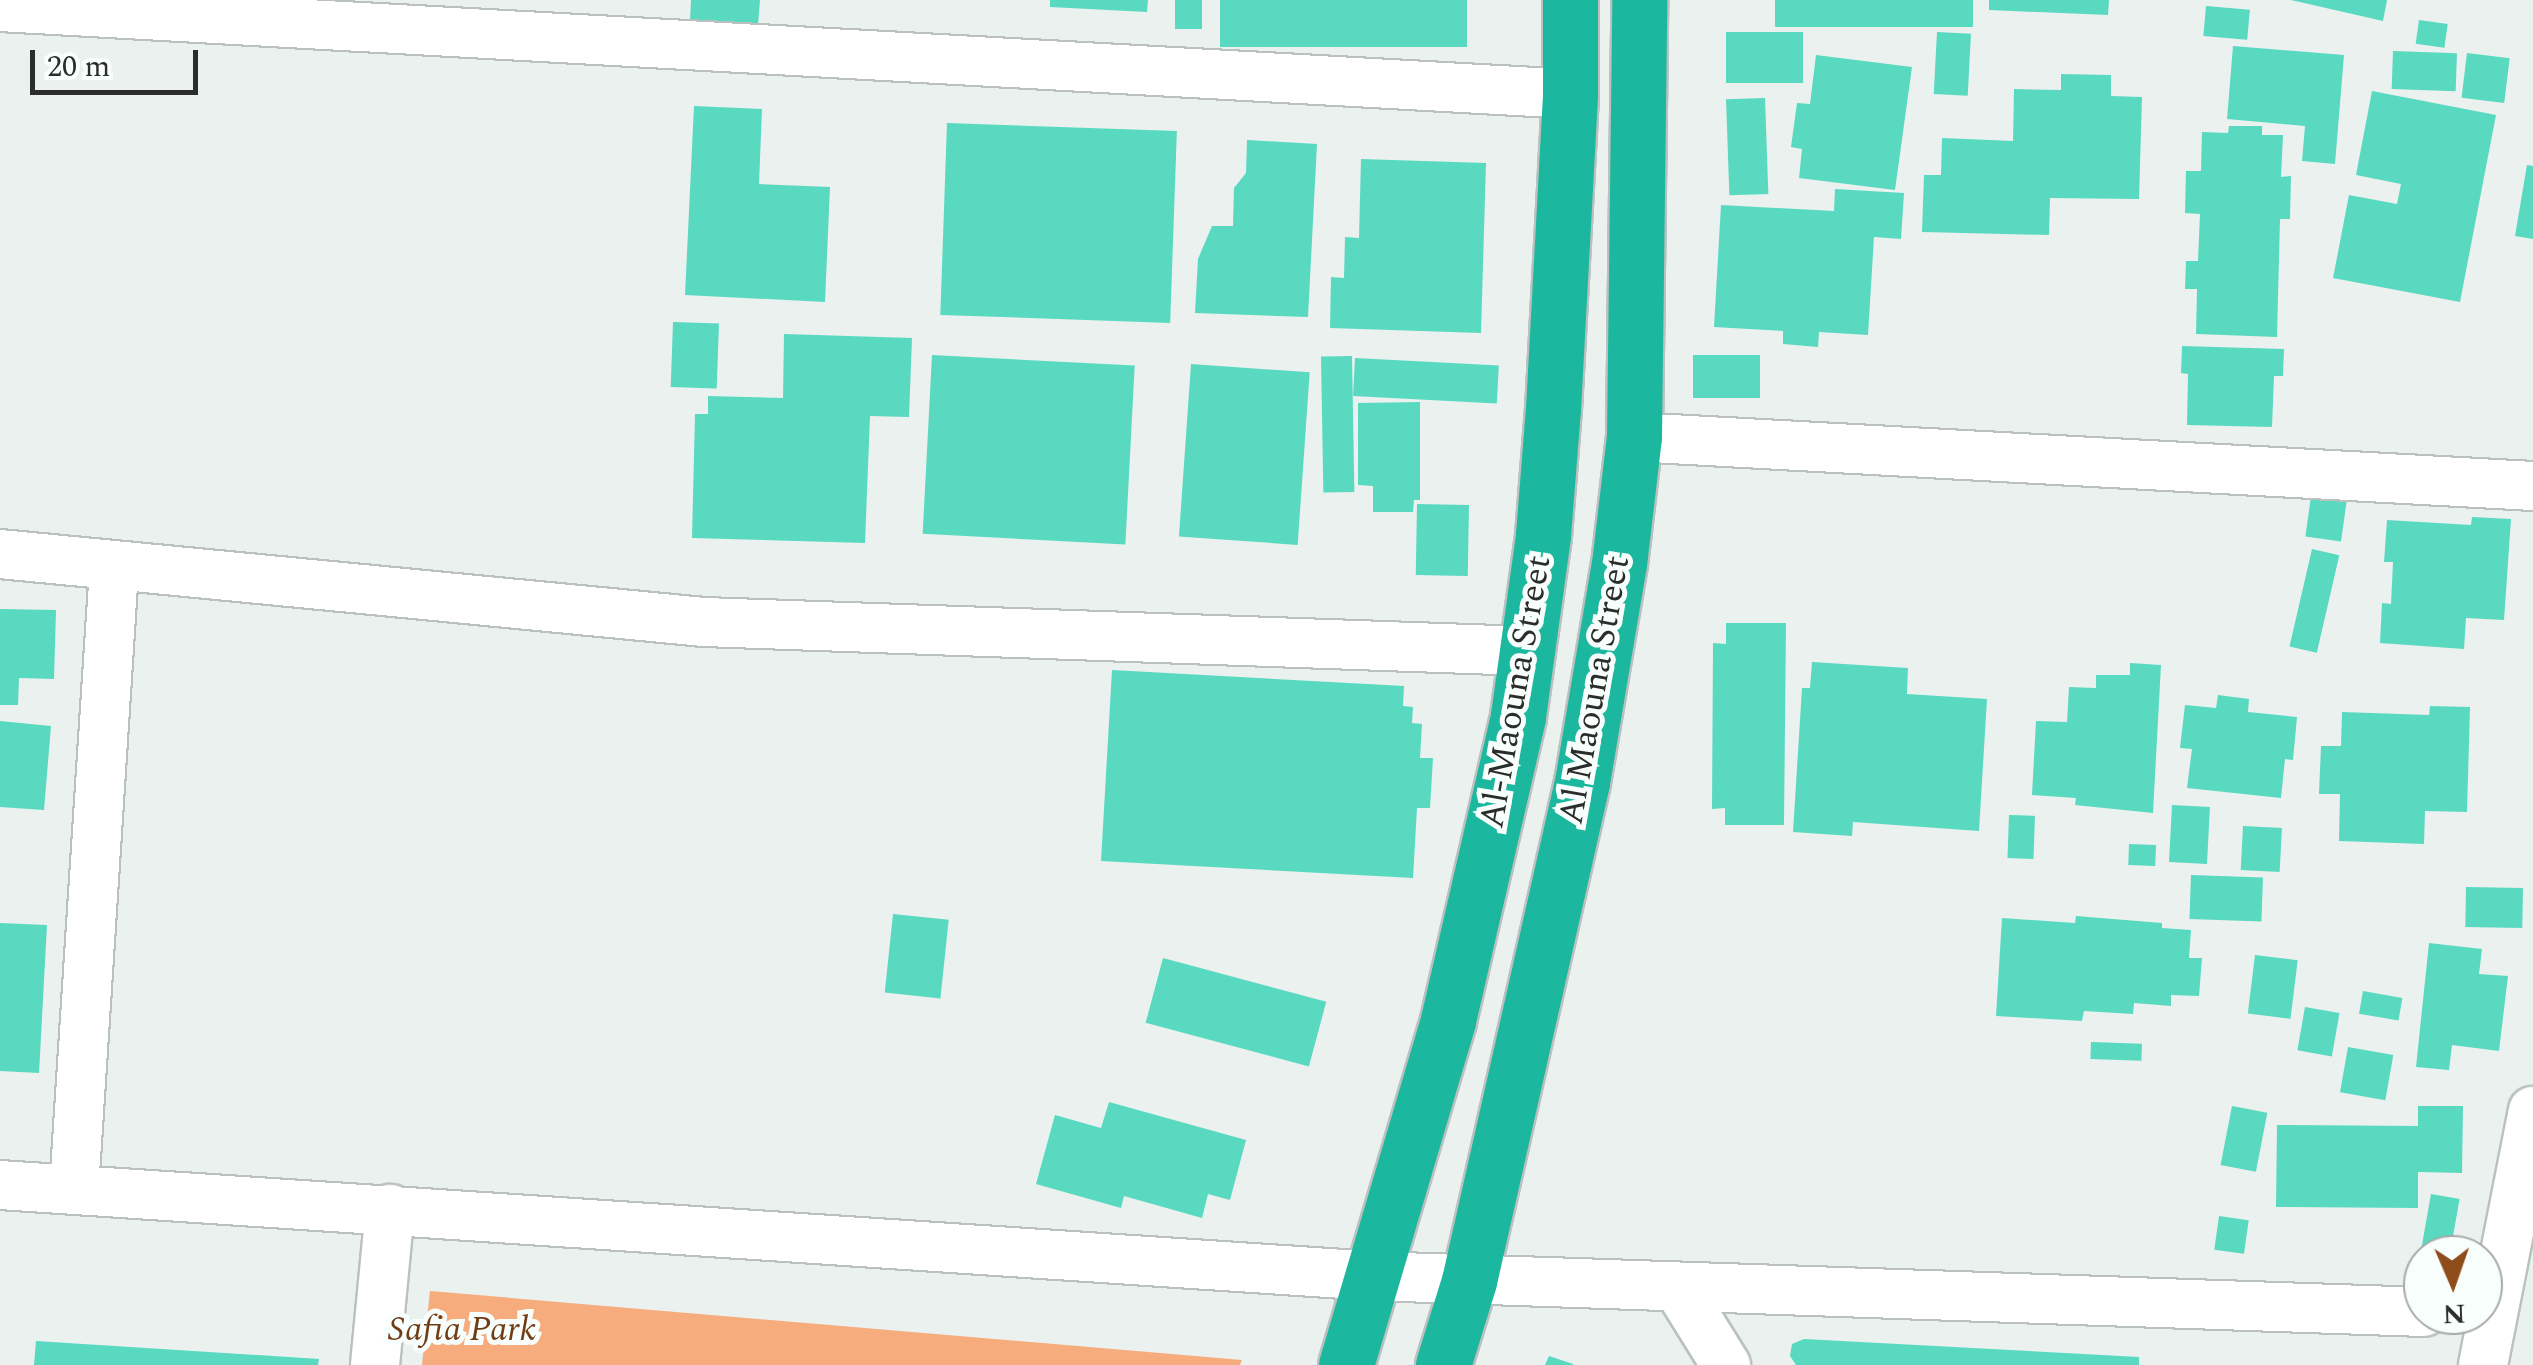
<!DOCTYPE html>
<style>
body{margin:0}
#map{position:relative;width:2533px;height:1365px;overflow:hidden;background:#eaf1ef;font-family:Spectral,serif}
div>[style]{position:absolute}
[style*='--x']{left:calc(var(--x)*1px);top:calc(var(--y)*1px);width:calc(var(--w)*1px);rotate:calc(var(--a)*1deg)}
.green>*{inset:0;background:#f6ac7d}
.building>*{inset:0;background:#59d9c0;transform-origin:0 0}
.roads{filter:drop-shadow(2px 0 #bac1bf) drop-shadow(-2px 0 #bac1bf) drop-shadow(0 2px #bac1bf) drop-shadow(0 -2px #bac1bf)}
.street>*{height:48px;margin:-24px;padding:0 24px;transform-origin:24px;border-radius:24px;background:#fff}
.highway>*{height:55px;margin:-27.5px;padding:0 27.5px;transform-origin:27.5px;border-radius:27.5px;background:#1bb89f}
span{translate:-50% -50%;white-space:nowrap;text-align:center;line-height:1.15;-webkit-text-stroke:10px #f8fefc;paint-order:stroke}
.street-label{font-size:35px;color:#2a2d2c}
.park-label{font-size:35px;color:#713d16;font-style:italic}
.north{position:absolute;left:2403px;top:1235px;width:100px;height:100px;box-sizing:border-box;background:#f8fefc;border:2px solid #a6aaa9;border-radius:50%;rotate:178deg;font-size:28px;font-weight:700;line-height:40px;text-align:center;color:#2a2d2c}
.north::after{content:'';display:block;margin:auto;width:35px;height:45px;background:#8e4c1a;clip-path:polygon(50% 0,100% 100%,50% 72%,0 100%)}
.scale{position:absolute;left:30px;top:50px;width:168px;height:45px;box-sizing:border-box;border:5px solid #2a2d2c;border-top:0;padding-left:12px;font-size:30px;line-height:35px;white-space:nowrap;color:#2a2d2c;-webkit-text-stroke:8px #f8fefc;paint-order:stroke}
</style>
<div id="map">
<div class="green">
<i style="clip-path:polygon(430px 1291px,1242px 1360px,1240px 1365px,422px 1365px)"></i>
</div>
<div class="building">
<i style="clip-path:polygon(691px 0,760px 0,758px 25px,690px 21px)"></i>
<i style="clip-path:polygon(1050px 0,1148px 0,1147px 12px,1050px 7px)"></i>
<i style="left:1175px;top:0;width:27px;height:29px"></i>
<i style="left:1220px;top:0;width:247px;height:47px"></i>
<i style="left:1775px;top:0;width:198px;height:27px"></i>
<i style="clip-path:polygon(1989px 0,2109px 0,2108px 15px,1989px 10px)"></i>
<i style="clip-path:polygon(2291px 0,2387px 0,2383px 21px)"></i>
<i style="left:2206px;top:6px;width:44px;height:30px;rotate:5deg"></i>
<i style="left:2419px;top:20px;width:29px;height:24px;rotate:8deg"></i>
<i style="left:1726px;top:32px;width:77px;height:51px"></i>
<i style="left:1937px;top:32px;width:34px;height:62px;rotate:3deg"></i>
<i style="clip-path:polygon(2233px 46px,2344px 55px,2335px 164px,2302px 161px,2305px 126px,2227px 119px)"></i>
<i style="left:2393px;top:51px;width:64px;height:38px;rotate:2deg"></i>
<i style="left:2467px;top:53px;width:43px;height:45px;rotate:7deg"></i>
<i style="clip-path:polygon(1816px 55px,1912px 67px,1895px 190px,1799px 178px,1802px 149px,1791px 147px,1797px 103px,1810px 104px)"></i>
<i style="clip-path:polygon(2061px 74px,2111px 75px,2111px 96px,2142px 97px,2139px 199px,2050px 198px,2049px 235px,1922px 232px,1924px 175px,1941px 175px,1942px 138px,2013px 141px,2014px 89px,2061px 90px)"></i>
<i style="clip-path:polygon(2372px 91px,2496px 115px,2460px 302px,2333px 278px,2349px 195px,2397px 204px,2401px 184px,2356px 175px)"></i>
<i style="left:1765px;top:98px;width:96px;height:39px;rotate:88deg"></i>
<i style="clip-path:polygon(694px 106px,762px 109px,759px 184px,830px 187px,825px 302px,685px 295px)"></i>
<i style="left:947px;top:123px;width:230px;height:192px;rotate:2deg"></i>
<i style="clip-path:polygon(2229px 126px,2262px 126px,2262px 135px,2283px 135px,2281px 177px,2291px 176px,2290px 219px,2280px 219px,2277px 337px,2196px 334px,2197px 289px,2185px 289px,2186px 261px,2198px 261px,2200px 214px,2185px 213px,2186px 171px,2201px 171px,2202px 132px,2228px 133px)"></i>
<i style="clip-path:polygon(1247px 140px,1317px 144px,1308px 317px,1195px 313px,1198px 259px,1212px 226px,1233px 226px,1234px 188px,1246px 173px)"></i>
<i style="clip-path:polygon(1361px 159px,1486px 163px,1481px 333px,1330px 328px,1331px 277px,1344px 278px,1345px 237px,1359px 238px)"></i>
<i style="clip-path:polygon(2527px 165px,2533px 166px,2533px 239px,2515px 236px)"></i>
<i style="clip-path:polygon(1835px 189px,1904px 193px,1901px 239px,1874px 237px,1868px 335px,1819px 332px,1818px 347px,1783px 344px,1783px 331px,1714px 327px,1721px 205px,1834px 211px)"></i>
<i style="left:673px;top:322px;width:46px;height:65px;rotate:2deg"></i>
<i style="clip-path:polygon(784px 334px,912px 338px,909px 417px,870px 416px,865px 543px,692px 538px,695px 414px,708px 414px,708px 396px,783px 398px)"></i>
<i style="clip-path:polygon(2182px 346px,2284px 349px,2283px 376px,2274px 376px,2272px 427px,2187px 425px,2188px 374px,2181px 373px)"></i>
<i style="left:932px;top:355px;width:203px;height:179px;rotate:3deg"></i>
<i style="left:1693px;top:355px;width:67px;height:43px"></i>
<i style="left:1352px;top:356px;width:136px;height:31px;rotate:89deg"></i>
<i style="left:1355px;top:358px;width:144px;height:38px;rotate:3deg"></i>
<i style="left:1191px;top:364px;width:119px;height:173px;rotate:4deg"></i>
<i style="clip-path:polygon(1420px 402px,1420px 500px,1414px 500px,1413px 512px,1373px 512px,1373px 486px,1358px 485px,1358px 403px)"></i>
<i style="left:2313px;top:482px;width:36px;height:55px;rotate:8deg"></i>
<i style="left:1417px;top:504px;width:52px;height:71px;rotate:1deg"></i>
<i style="clip-path:polygon(2472px 517px,2511px 519px,2504px 620px,2466px 618px,2464px 649px,2380px 643px,2382px 603px,2391px 604px,2393px 562px,2384px 562px,2387px 520px,2471px 525px)"></i>
<i style="left:2312px;top:549px;width:28px;height:100px;rotate:13deg"></i>
<i style="clip-path:polygon(0 609px,56px 610px,54px 679px,19px 678px,18px 705px,0 705px)"></i>
<i style="clip-path:polygon(1726px 623px,1786px 623px,1784px 825px,1725px 825px,1725px 808px,1712px 809px,1713px 643px,1726px 644px)"></i>
<i style="clip-path:polygon(1812px 662px,1908px 668px,1907px 694px,1987px 699px,1979px 831px,1853px 822px,1852px 836px,1793px 832px,1802px 688px,1810px 688px)"></i>
<i style="clip-path:polygon(2130px 663px,2161px 665px,2153px 813px,2075px 805px,2076px 798px,2032px 795px,2036px 721px,2067px 722px,2069px 687px,2096px 688px,2096px 675px,2130px 675px)"></i>
<i style="clip-path:polygon(1112px 670px,1404px 686px,1403px 706px,1413px 707px,1412px 723px,1422px 724px,1420px 758px,1433px 758px,1430px 808px,1417px 808px,1413px 878px,1101px 861px)"></i>
<i style="clip-path:polygon(2218px 695px,2249px 699px,2248px 712px,2297px 717px,2293px 760px,2285px 759px,2281px 798px,2187px 788px,2192px 749px,2180px 748px,2185px 705px,2216px 708px)"></i>
<i style="clip-path:polygon(2430px 706px,2470px 707px,2467px 812px,2425px 811px,2424px 844px,2339px 841px,2340px 794px,2319px 794px,2321px 746px,2341px 746px,2342px 712px,2429px 715px)"></i>
<i style="clip-path:polygon(0 721px,51px 726px,44px 810px,0 807px)"></i>
<i style="left:2172px;top:805px;width:38px;height:57px;rotate:3deg"></i>
<i style="left:2009px;top:815px;width:26px;height:43px;rotate:2deg"></i>
<i style="left:2243px;top:826px;width:39px;height:44px;rotate:3deg"></i>
<i style="left:2129px;top:844px;width:27px;height:21px;rotate:2deg"></i>
<i style="left:2191px;top:875px;width:72px;height:44px;rotate:2deg"></i>
<i style="left:2466px;top:887px;width:57px;height:40px;rotate:1deg"></i>
<i style="left:893px;top:914px;width:56px;height:79px;rotate:6deg"></i>
<i style="clip-path:polygon(2076px 916px,2162px 923px,2162px 928px,2191px 930px,2189px 958px,2202px 958px,2199px 996px,2171px 995px,2171px 1006px,2134px 1003px,2133px 1014px,2084px 1011px,2082px 1021px,1996px 1016px,2002px 918px,2075px 923px)"></i>
<i style="clip-path:polygon(0 923px,47px 925px,39px 1073px,0 1071px)"></i>
<i style="clip-path:polygon(2429px 943px,2482px 949px,2479px 974px,2508px 976px,2499px 1051px,2452px 1045px,2449px 1070px,2416px 1067px)"></i>
<i style="left:2255px;top:955px;width:43px;height:59px;rotate:7deg"></i>
<i style="left:1163px;top:958px;width:169px;height:67px;rotate:15deg"></i>
<i style="left:2363px;top:991px;width:40px;height:23px;rotate:10deg"></i>
<i style="left:2305px;top:1007px;width:35px;height:44px;rotate:10deg"></i>
<i style="left:2091px;top:1042px;width:51px;height:17px;rotate:2deg"></i>
<i style="left:2348px;top:1047px;width:46px;height:46px;rotate:10deg"></i>
<i style="clip-path:polygon(1109px 1102px,1246px 1140px,1230px 1200px,1208px 1194px,1202px 1218px,1124px 1196px,1121px 1208px,1036px 1184px,1055px 1115px,1101px 1128px)"></i>
<i style="left:2232px;top:1106px;width:36px;height:60px;rotate:11deg"></i>
<i style="clip-path:polygon(2418px 1106px,2463px 1106px,2462px 1173px,2418px 1172px,2418px 1208px,2276px 1207px,2277px 1125px,2418px 1126px)"></i>
<i style="left:2431px;top:1194px;width:29px;height:58px;rotate:10deg"></i>
<i style="left:2219px;top:1216px;width:30px;height:34px;rotate:8deg"></i>
<i style="clip-path:polygon(1804px 1339px,2139px 1357px,2139px 1365px,1796px 1365px,1790px 1356px,1792px 1344px)"></i>
<i style="clip-path:polygon(36px 1341px,319px 1359px,318px 1365px,34px 1365px)"></i>
<i style="clip-path:polygon(1549px 1356px,1573px 1364px,1573px 1365px,1545px 1365px)"></i>
</div>
<div class="roads">
<div class="street">
<i style="--x:0;--y:7;--w:1572;--a:3.17"></i>
<i style="--x:1634;--y:437;--w:900;--a:3.12"></i>
<i style="--x:0;--y:554;--w:707;--a:5.52"></i>
<i style="--x:704;--y:622;--w:825;--a:2.02"></i>
<i style="--x:0;--y:1185;--w:1375;--a:3.79"></i>
<i style="--x:1372;--y:1276;--w:1052;--a:1.96"></i>
<i style="--x:74;--y:1189;--w:622;--a:-86.31"></i>
<i style="--x:1678;--y:1288;--w:91;--a:58.1"></i>
<i style="--x:375;--y:1365;--w:157;--a:-84.5"></i>
<i style="--x:2483;--y:1365;--w:259;--a:-78.9"></i>
</div>
<div class="highway">
<i style="--x:1346;--y:1365;--w:360;--a:-73.5"></i>
<i style="--x:1448;--y:1020;--w:312;--a:-77"></i>
<i style="--x:1518;--y:716;--w:183;--a:-82.1"></i>
<i style="--x:1543;--y:535;--w:126;--a:-85.5"></i>
<i style="--x:1553;--y:409;--w:315;--a:-86.9"></i>
<i style="--x:1570;--y:94;--w:94;--a:-90"></i>
<i style="--x:1443;--y:1365;--w:88;--a:-72.8"></i>
<i style="--x:1469;--y:1281;--w:512;--a:-77.24"></i>
<i style="--x:1582;--y:782;--w:221;--a:-80.4"></i>
<i style="--x:1619;--y:564;--w:128;--a:-83.3"></i>
<i style="--x:1634;--y:437;--w:437;--a:-89.3"></i>
</div>
</div>
<div class="street-label">
<span style="left:1595px;top:690px;rotate:-80deg">Al Maouna Street</span>
<span style="left:1516px;top:692px;rotate:-80deg">Al-Maouna Street</span>
</div>
<div class="park-label">
<span style="left:462px;top:1330px">Safia Park</span>
</div>
<div class="north">N</div>
<div class="scale">20 m</div>
</div>
